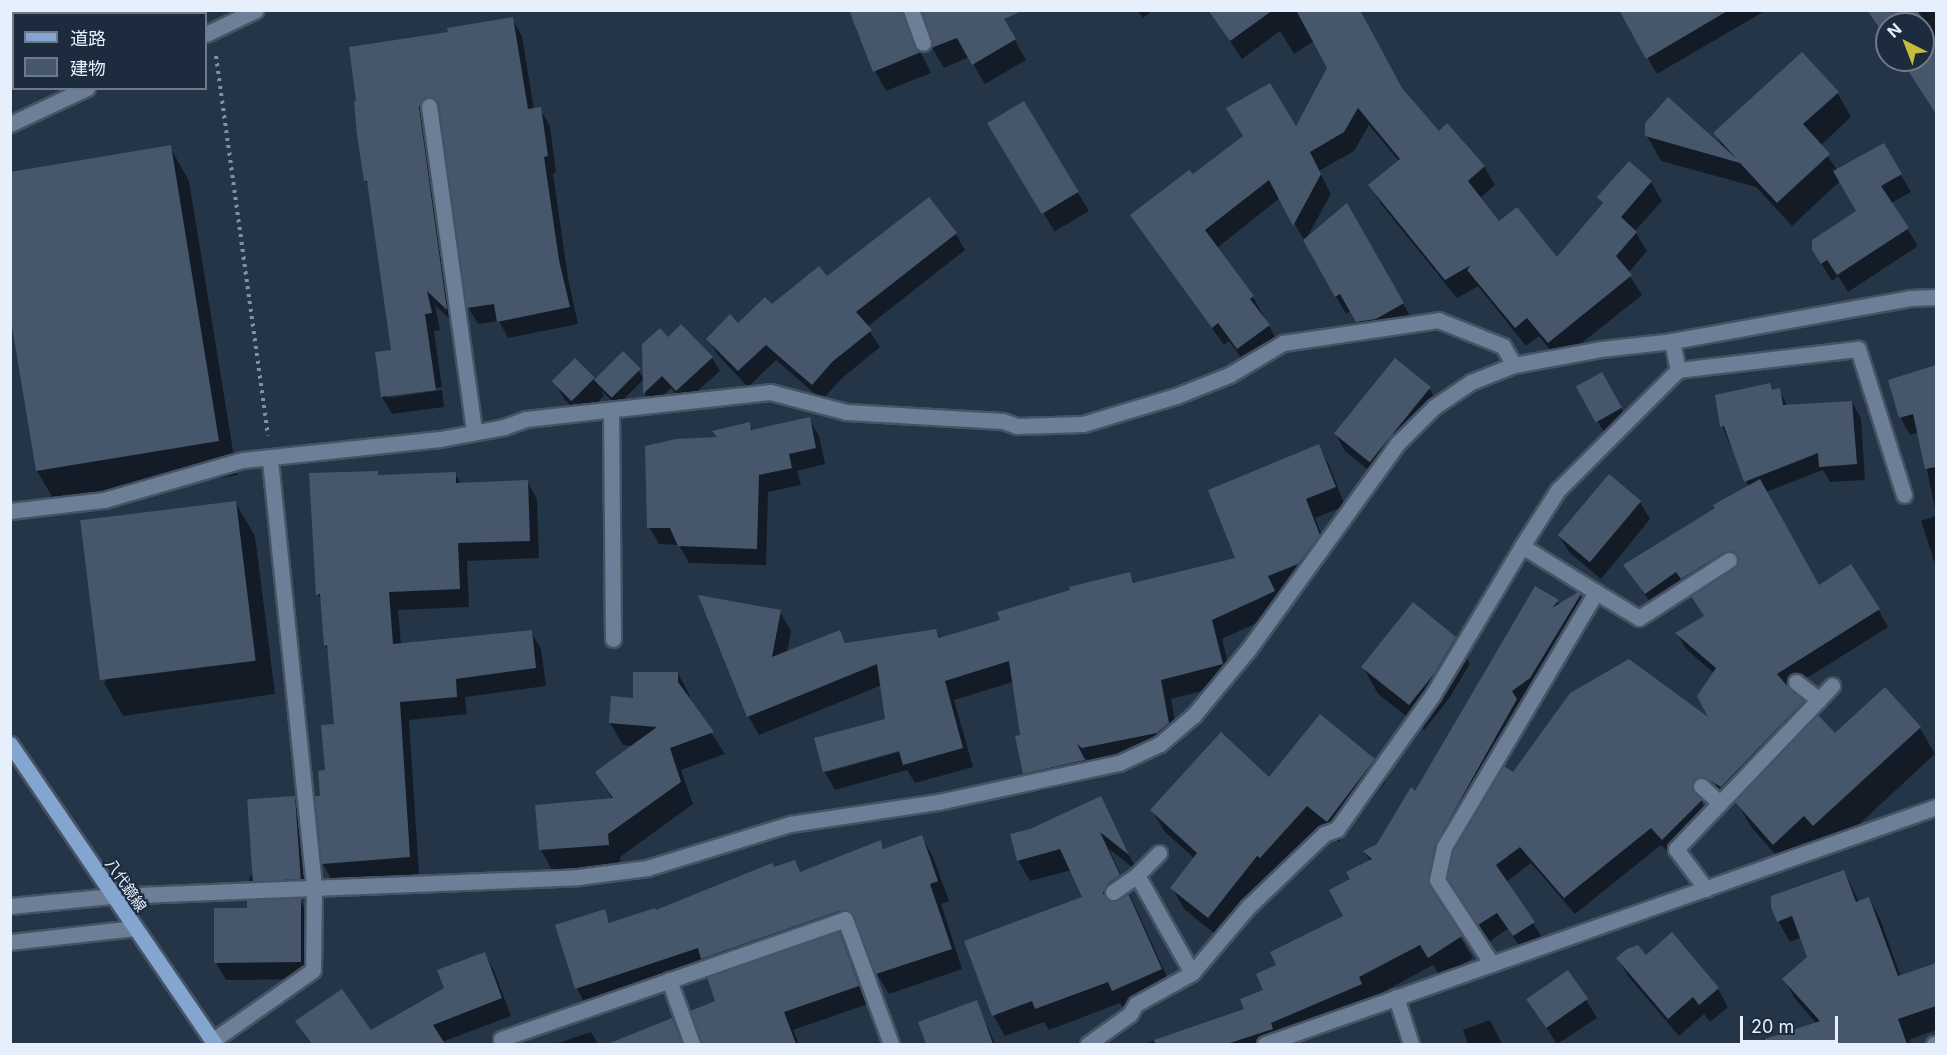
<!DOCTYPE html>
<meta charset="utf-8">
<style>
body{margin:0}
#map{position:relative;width:1947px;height:1055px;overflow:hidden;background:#253548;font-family:Inter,"Noto Sans JP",sans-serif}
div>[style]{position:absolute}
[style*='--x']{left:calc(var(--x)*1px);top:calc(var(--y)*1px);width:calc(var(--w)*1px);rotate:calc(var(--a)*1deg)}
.shadow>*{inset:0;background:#0007;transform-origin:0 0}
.building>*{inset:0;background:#46576b;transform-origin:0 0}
.path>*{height:4px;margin-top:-2px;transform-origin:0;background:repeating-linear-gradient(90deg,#8290a0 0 3px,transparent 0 7.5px)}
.roads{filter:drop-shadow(2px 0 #465364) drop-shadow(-2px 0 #465364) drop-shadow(0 2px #465364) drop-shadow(0 -2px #465364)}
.minor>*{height:15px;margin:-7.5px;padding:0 7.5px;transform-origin:7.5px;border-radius:7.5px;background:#6d7f96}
.major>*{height:15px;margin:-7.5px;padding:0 7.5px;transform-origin:7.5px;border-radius:7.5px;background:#83a5d0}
span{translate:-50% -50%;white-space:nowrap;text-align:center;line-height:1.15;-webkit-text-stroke:4.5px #1c2b3d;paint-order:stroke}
.street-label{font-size:15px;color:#e5f0fc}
.frame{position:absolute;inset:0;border:12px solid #e5f0fc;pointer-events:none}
.legend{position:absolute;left:12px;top:12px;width:195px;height:78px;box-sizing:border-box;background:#1c2b3d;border:2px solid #6c7a89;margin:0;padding:8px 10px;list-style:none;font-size:18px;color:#e5f0fc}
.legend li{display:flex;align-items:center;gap:12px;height:30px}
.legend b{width:30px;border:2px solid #6c7a89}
.north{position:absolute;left:1875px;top:12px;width:60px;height:60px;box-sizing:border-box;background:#1c2b3d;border:2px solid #6c7a89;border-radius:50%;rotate:318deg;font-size:16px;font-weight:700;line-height:24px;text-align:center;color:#e5f0fc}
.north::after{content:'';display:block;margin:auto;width:21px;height:27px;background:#c7bb3c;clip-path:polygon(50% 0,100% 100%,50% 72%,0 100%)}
.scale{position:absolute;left:1740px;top:1016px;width:98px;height:27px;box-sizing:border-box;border:3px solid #e5f0fc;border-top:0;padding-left:8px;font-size:18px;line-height:21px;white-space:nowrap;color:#e5f0fc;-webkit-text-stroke:4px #1c2b3d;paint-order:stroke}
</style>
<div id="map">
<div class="shadow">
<i style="clip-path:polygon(849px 10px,998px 10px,1026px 60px,985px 84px,969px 57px,944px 68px,932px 48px,934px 40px,927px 21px,920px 20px,912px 35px,931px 73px,886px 91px,875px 71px)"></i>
<i style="clip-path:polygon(1137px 10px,1153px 10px,1143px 18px)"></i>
<i style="clip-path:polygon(1209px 10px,1354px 10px,1403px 90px,1438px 133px,1484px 166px,1495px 185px,1480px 198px,1499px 223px,1557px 259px,1603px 205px,1599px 198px,1630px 163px,1651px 182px,1662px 201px,1635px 231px,1647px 251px,1628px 273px,1642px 295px,1559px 361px,1539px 336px,1526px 346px,1478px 286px,1457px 298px,1381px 204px,1370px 185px,1399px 161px,1369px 125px,1354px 151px,1319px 171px,1331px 194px,1306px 239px,1346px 205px,1413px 321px,1386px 337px,1368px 339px,1351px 311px,1346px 314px,1280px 198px,1217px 248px,1253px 297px,1279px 344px,1248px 367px,1229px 341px,1224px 345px,1132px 215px,1193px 176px,1296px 129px,1329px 68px,1314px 41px,1294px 54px,1280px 31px,1242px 59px)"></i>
<i style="clip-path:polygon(1620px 10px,1763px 10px,1763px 12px,1657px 74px)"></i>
<i style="clip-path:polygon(1886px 10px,1936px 10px,1936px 114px,1901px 60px,1923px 60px,1923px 24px,1887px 24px,1887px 39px,1874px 18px)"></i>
<i style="clip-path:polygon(512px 19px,522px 36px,534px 110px,540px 109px,550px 126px,556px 173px,553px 173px,568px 278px,578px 324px,508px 338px,499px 321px,478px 324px,468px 307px,441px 114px,432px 116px,456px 325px,435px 305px,440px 330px,434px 331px,442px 387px,387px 395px,387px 398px,442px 390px,444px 407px,392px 414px,382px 397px,392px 351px,370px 188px,365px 181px,450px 34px)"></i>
<i style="clip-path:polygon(1837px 92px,1851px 117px,1820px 146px,1838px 171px,1883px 145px,1911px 192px,1891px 203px,1918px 246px,1848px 292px,1838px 276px,1832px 281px,1813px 250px,1858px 212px,1840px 181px,1792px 226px,1756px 187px,1661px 161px,1647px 136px,1723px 148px,1715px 133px)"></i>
<i style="left:1024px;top:103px;width:126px;height:40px;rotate:59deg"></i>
<i style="clip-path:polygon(170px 147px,189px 181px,237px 475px,57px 505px,37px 471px,10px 306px)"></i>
<i style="clip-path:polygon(956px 234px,965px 250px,867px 327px,880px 347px,841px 379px,822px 400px,776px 360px,748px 387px,718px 355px,708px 339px,827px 278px)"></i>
<i style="clip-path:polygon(668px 339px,712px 358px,720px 371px,684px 403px,671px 388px,652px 406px,645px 394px,644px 379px,617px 406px,601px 390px,604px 396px,583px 417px,564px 399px,554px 381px,593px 379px,595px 381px,623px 353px,644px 378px)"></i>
<i style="clip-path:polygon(1936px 366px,1936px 513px,1919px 432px,1910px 435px,1900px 417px,1890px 381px)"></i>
<i style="clip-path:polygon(1770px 385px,1773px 391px,1779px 390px,1788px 407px,1852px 402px,1861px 418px,1865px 480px,1830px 482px,1823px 470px,1766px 492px,1819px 587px,1878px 609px,1888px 627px,1788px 690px,1803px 702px,1814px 721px,1835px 735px,1885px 689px,1920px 728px,1935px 754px,1829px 852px,1820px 842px,1789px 870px,1752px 828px,1735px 800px,1732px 804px,1714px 793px,1704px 796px,1702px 803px,1711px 819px,1673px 856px,1661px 845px,1575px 914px,1531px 863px,1506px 882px,1543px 939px,1524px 953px,1508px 929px,1489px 942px,1459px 896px,1454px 852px,1446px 866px,1439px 903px,1473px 958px,1441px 978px,1433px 965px,1370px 999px,1373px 1005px,1282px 1044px,1145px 1044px,1245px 1010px,1265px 991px,1278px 966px,1345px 917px,1352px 879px,1370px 861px,1365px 852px,1378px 845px,1416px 793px,1536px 588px,1561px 605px,1580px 595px,1592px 616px,1541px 699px,1523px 712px,1528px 721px,1503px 766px,1513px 774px,1713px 722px,1714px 673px,1687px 650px,1677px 634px,1705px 617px,1687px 588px,1656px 611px,1625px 565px,1749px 487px,1722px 426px)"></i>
<i style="clip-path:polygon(1578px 387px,1612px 391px,1631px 427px,1608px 439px)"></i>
<i style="clip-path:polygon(1429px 388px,1440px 406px,1379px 479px,1345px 451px,1335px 433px)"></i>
<i style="clip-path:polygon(809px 419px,819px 436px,825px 464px,797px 471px,801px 485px,768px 492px,766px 565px,689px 563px,679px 545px,659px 544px,649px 527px,718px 438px,714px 432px,749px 424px,753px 431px)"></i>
<i style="clip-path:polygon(evenodd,1318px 446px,1329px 465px,1345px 506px,1315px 518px,1329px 554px,1309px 582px,1278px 595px,1285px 610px,1222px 639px,1233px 683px,1171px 699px,1179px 743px,1168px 752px,1094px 766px,1084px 757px,1094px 779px,1036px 792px,1025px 773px,1013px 682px,954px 700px,973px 767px,915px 783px,907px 770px,835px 790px,824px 771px,887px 720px,882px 685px,759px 735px,748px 716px,780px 612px,791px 631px,787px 653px,839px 632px,847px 644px,936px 630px,941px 639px,1001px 621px,1129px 573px,1135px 584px,1237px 559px,1318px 446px,905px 748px,906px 750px,827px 772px,827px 769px,905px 748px)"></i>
<i style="clip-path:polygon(377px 472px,380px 477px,455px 474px,461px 484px,527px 481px,537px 499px,539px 558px,467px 561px,469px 607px,398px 610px,401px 645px,531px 632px,541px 649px,546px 686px,465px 697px,467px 714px,409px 720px,419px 874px,333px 882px,323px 864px,322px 798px,336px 725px,329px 652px,325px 645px,322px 602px,318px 594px)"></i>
<i style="clip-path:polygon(235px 502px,255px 536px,275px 694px,123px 716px,104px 683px)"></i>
<i style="clip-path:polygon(1640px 502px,1650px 519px,1601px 579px,1570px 553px,1559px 536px)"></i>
<i style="clip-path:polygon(1936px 516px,1936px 567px,1921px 521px)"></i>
<i style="clip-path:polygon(1455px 638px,1470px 664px,1448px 700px,1424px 730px,1378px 694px,1363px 667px)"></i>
<i style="clip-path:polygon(678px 673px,690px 696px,690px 701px,725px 754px,681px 770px,693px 804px,620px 857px,621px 867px,553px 872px,541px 850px,537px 806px,613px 800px,596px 772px,633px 746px,623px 745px,610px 723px,612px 698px,635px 699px)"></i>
<i style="clip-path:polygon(1374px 760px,1386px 781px,1339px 842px,1319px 826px,1220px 938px,1184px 909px,1172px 888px,1195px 859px,1164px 831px,1152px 810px,1270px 779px)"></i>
<i style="clip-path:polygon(294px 798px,304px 816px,310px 896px,259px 898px,249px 880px)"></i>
<i style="clip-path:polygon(1101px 798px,1137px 871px,1109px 849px,1173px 990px,1125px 1011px,1120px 1003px,1049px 1030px,1044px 1022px,1005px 1036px,993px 1015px,1084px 898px,1072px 870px,1030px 881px,1018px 860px,1030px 830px)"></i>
<i style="clip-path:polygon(922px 837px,933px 857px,949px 901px,941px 904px,962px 969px,889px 994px,877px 974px,861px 931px,854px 929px,839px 935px,849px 951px,868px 1004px,793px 1030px,799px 1044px,702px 1044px,717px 1002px,713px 977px,708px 968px,588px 1009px,577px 989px,557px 926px,604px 911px,611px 924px,656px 912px,774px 869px,801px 874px,880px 842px,885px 850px)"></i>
<i style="clip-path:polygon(1844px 871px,1859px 902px,1869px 898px,1880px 919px,1901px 977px,1936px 965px,1936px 1030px,1909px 1040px,1911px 1044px,1751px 1044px,1817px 1024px,1796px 1000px,1784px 980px,1809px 957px,1802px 937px,1790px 942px,1778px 921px)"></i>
<i style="clip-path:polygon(300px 900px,310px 917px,310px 979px,226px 980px,216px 963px,249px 909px)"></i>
<i style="clip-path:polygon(484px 953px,494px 971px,511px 1016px,442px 1042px,443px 1044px,312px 1044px,297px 1021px,370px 1032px,445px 988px)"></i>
<i style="clip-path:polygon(1646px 957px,1718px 989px,1728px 1007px,1710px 1022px,1704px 1014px,1679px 1036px,1628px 976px,1618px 959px)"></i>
<i style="clip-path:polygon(1586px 1000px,1597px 1018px,1557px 1044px,1539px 1017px)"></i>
<i style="clip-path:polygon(976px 1001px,995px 1044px,928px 1044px,920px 1023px)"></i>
<i style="clip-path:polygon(672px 1020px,684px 1044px,611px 1044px)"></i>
<i style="clip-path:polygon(1490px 1020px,1502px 1044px,1468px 1044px,1463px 1030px)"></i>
<i style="clip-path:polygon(591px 1032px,598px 1044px,555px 1044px)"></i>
</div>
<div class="building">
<i style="clip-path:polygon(849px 10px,902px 10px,914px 46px,921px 52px,873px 72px)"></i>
<i style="clip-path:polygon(922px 10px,1022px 10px,1022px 11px,1004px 19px,1016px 39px,972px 65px,957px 38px,931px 48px,932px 40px)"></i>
<i style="clip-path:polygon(1208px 10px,1273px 10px,1230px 41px)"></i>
<i style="clip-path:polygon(1296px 10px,1360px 10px,1402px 88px,1439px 131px,1447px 123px,1485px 166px,1468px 181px,1499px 221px,1517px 207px,1557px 257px,1603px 203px,1597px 197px,1629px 161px,1652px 181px,1621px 217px,1637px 232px,1616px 256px,1632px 275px,1548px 343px,1527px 318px,1515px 328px,1467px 270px,1471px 265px,1445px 280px,1368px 185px,1400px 159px,1358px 108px,1344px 132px,1310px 152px,1321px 174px,1293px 226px,1269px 180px,1205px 230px,1254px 296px,1250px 299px,1270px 325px,1237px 349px,1218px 323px,1212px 328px,1130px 215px,1189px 170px,1193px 174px,1243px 136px,1226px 108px,1270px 83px,1296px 126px,1327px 68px)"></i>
<i style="clip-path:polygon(1619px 10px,1729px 10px,1646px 59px)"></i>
<i style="clip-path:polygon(1867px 10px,1917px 10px,1936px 39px,1936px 114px,1901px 60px,1923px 60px,1923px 24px,1887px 24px,1887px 39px)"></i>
<i style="clip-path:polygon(513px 17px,528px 109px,541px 107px,548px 156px,544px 157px,559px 260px,570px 307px,497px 322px,494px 304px,467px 308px,439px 105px,433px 97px,424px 98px,419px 107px,447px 310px,427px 291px,432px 313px,425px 314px,436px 390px,381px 397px,375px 352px,391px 350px,367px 181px,364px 181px,357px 135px,354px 101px,356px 101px,349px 47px,448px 32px,447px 28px)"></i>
<i style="clip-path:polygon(1802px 52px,1839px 92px,1803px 124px,1830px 154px,1777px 203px,1740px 163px,1645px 136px,1645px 123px,1668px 97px,1737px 159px,1713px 133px)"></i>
<i style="left:1024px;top:101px;width:106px;height:43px;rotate:59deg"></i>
<i style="clip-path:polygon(1884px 143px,1902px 174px,1881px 186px,1909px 228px,1837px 275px,1827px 260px,1821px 264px,1812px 250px,1812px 240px,1856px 211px,1833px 171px)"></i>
<i style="clip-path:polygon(171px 145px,219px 441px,36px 471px,10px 315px,10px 172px)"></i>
<i style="clip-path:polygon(929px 197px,957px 233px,856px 312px,872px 330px,832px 362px,812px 385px,766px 345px,738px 371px,706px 339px,730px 314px,738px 323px,765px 297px,772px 304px,819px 266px,827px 276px)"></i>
<i style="clip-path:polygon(1347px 203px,1404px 303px,1376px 319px,1356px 322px,1340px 294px,1335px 297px,1303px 240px)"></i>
<i style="clip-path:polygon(681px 324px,713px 357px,676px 391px,662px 376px,643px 394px,642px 344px,660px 328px,668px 337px)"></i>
<i style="left:623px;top:351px;width:25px;height:41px;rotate:45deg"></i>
<i style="left:575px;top:358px;width:28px;height:33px;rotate:45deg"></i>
<i style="left:1395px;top:358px;width:46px;height:97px;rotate:39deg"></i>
<i style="clip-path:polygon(1936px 365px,1936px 467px,1925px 469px,1913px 414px,1899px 418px,1888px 380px)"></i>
<i style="left:1602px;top:372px;width:41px;height:30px;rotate:61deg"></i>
<i style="clip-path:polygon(1770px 383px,1772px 390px,1780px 388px,1783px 405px,1852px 401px,1857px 464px,1819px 467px,1818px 453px,1744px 482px,1724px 426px,1720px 427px,1715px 395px)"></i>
<i style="clip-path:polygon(810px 417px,816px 448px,789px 454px,792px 468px,759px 475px,757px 549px,678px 546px,670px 528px,647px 528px,645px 446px,676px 439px,717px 437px,712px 431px,750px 422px,751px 430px)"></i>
<i style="clip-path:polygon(1319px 444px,1336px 487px,1306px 499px,1320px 535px,1298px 564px,1268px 576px,1275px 591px,1212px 620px,1223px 664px,1161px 680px,1169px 723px,1157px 733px,1082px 748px,1077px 744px,1085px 760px,1023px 774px,1015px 736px,1020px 735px,1009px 661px,945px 681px,963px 748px,903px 765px,899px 751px,823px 772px,814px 738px,885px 719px,877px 664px,747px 717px,698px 595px,781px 610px,772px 657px,840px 630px,845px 643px,936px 629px,939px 638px,1000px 620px,997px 612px,1070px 590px,1069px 587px,1130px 572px,1133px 583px,1235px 558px,1208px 490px)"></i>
<i style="clip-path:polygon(378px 471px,378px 475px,456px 472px,456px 483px,528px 480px,530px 541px,458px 543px,460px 589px,389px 592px,393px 644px,532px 630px,536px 668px,456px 679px,457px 697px,400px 702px,410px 857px,322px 864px,315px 796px,320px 796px,318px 771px,325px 770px,321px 725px,334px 724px,327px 645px,324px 646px,320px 594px,316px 595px,309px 473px)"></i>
<i style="left:1609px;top:474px;width:42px;height:80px;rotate:40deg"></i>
<i style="clip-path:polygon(1760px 479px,1819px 585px,1851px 564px,1880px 609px,1777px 674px,1790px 689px,1804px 701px,1721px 787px,1704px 777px,1694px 779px,1692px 790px,1702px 800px,1662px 840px,1651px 828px,1564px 898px,1520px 847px,1496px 865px,1535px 922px,1513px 936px,1497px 913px,1478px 925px,1447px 878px,1453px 851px,1504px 766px,1513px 772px,1570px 693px,1629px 659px,1708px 717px,1697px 696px,1716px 668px,1675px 633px,1704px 616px,1691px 596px,1735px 568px,1739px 560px,1737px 555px,1733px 551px,1724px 552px,1681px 579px,1676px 572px,1645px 594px,1623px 565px,1715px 508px,1713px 505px)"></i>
<i style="left:236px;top:501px;width:161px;height:157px;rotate:83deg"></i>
<i style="clip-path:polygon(1535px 586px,1559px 600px,1552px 608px,1578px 592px,1581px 594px,1530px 678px,1512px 691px,1517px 699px,1435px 845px,1428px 882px,1462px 936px,1428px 958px,1420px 945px,1359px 977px,1362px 984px,1271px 1023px,1273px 1029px,1227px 1044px,1155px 1044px,1154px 1040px,1244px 1009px,1240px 999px,1263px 990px,1256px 974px,1276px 965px,1270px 952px,1343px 916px,1329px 890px,1350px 879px,1346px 872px,1372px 859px,1363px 851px,1377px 844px,1411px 787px,1415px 791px)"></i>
<i style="clip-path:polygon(1413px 602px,1456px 637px,1434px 674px,1409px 705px,1361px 667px)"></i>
<i style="clip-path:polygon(633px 672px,678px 672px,678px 682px,714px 732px,670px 748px,681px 782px,608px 834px,609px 845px,539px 850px,535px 805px,613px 798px,595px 772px,657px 727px,609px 723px,611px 696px,633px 698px)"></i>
<i style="clip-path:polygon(1885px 687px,1921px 727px,1813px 826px,1804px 816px,1773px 845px,1735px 802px,1818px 715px,1835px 733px)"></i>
<i style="clip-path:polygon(1320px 714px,1375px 759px,1327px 822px,1307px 806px,1260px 858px,1257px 856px,1208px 918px,1170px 888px,1197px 853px,1150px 810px,1221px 732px,1269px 777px)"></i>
<i style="left:295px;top:796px;width:83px;height:48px;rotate:86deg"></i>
<i style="clip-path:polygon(1101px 796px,1129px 855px,1100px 832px,1120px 875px,1107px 884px,1103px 893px,1108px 901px,1113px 902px,1128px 893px,1162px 969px,1112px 991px,1108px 982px,1035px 1009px,1032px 1001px,992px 1016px,964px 941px,1082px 897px,1060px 849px,1017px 861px,1010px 834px,1030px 829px)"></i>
<i style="clip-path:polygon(922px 835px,938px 881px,930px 884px,952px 949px,876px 974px,854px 916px,851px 911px,842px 910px,701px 959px,698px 948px,575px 989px,555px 925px,605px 909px,609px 923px,655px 908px,656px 910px,772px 863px,774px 867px,795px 860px,800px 872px,881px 840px,883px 849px)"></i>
<i style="clip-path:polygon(1844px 870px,1856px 902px,1869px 897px,1898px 976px,1936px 963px,1936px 1006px,1898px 1019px,1907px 1044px,1766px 1044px,1765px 1039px,1820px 1021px,1782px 979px,1807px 957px,1792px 916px,1777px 922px,1771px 907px,1771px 896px)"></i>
<i style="clip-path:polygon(301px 898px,301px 962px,214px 963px,214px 908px,247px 908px,247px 900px)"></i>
<i style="clip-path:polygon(839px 931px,859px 986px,784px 1012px,796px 1044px,702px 1044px,690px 1011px,715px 1001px,707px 977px)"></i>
<i style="clip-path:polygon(1672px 932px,1719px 988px,1699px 1005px,1693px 997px,1668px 1019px,1616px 958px,1627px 949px,1638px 945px,1646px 955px)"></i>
<i style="clip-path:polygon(485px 952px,502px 998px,433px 1025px,445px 1044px,312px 1044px,295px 1021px,342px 989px,371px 1030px,444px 988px,437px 970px)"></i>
<i style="left:1568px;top:970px;width:35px;height:51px;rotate:55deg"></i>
<i style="clip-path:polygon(977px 1000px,993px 1044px,926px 1044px,918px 1022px)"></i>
<i style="clip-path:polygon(672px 1018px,682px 1044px,610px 1044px,610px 1043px)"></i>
</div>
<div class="path">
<i style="--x:216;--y:56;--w:383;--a:82.2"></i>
</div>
<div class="roads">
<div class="minor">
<i style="--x:192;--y:10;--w:4;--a:76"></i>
<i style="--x:911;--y:10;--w:35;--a:70"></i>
<i style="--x:206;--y:34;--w:55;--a:-25.6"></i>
<i style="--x:429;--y:106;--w:328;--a:82.1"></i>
<i style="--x:10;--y:124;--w:85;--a:-25.1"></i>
<i style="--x:1678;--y:370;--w:181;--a:-6.7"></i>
<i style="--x:1858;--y:349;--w:153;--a:72.5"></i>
<i style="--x:611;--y:412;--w:227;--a:89.5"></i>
<i style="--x:10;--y:511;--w:95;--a:-6.7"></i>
<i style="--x:104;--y:500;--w:145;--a:-16.1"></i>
<i style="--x:243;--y:460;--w:198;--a:-6.1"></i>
<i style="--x:440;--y:439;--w:65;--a:-10.6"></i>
<i style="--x:504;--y:427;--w:23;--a:-20"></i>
<i style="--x:526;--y:419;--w:245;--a:-6.3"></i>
<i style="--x:770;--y:392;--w:79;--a:14.7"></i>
<i style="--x:846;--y:412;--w:157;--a:3.3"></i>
<i style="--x:1003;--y:421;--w:15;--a:20"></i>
<i style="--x:1017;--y:426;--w:66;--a:-1.7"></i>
<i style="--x:1083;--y:424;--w:97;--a:-16.8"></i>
<i style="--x:1176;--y:396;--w:57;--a:-21.6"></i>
<i style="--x:1229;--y:375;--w:63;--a:-30.7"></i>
<i style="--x:1283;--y:343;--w:157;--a:-8.4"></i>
<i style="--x:1438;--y:320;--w:70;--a:21.8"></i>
<i style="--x:1503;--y:346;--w:22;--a:60"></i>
<i style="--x:1522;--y:546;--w:67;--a:-57.3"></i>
<i style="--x:1558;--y:490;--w:170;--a:-45"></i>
<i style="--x:1678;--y:370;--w:30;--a:-102"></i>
<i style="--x:1796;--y:682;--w:29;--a:38"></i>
<i style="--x:1701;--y:786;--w:25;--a:42"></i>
<i style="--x:1159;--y:853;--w:31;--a:135"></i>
<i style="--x:1137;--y:875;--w:112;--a:60.7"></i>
<i style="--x:1706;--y:889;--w:50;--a:-126.9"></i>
<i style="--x:1676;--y:849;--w:226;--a:-46.3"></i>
<i style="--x:1113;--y:892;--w:29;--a:-35"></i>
<i style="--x:10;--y:906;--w:102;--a:-5.6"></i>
<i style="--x:112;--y:896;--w:466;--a:-2.3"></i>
<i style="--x:578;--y:877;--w:70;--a:-7.4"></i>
<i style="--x:647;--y:868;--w:150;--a:-17.1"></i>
<i style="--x:790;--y:824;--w:150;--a:-8.5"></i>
<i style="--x:938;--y:802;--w:185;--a:-12.2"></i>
<i style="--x:1119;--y:763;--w:45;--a:-24.9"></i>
<i style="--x:1160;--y:744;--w:45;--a:-40.5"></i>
<i style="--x:1194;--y:715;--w:85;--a:-50.3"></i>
<i style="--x:1248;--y:650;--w:256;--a:-54.1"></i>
<i style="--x:1398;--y:443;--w:51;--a:-45"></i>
<i style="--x:1434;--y:407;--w:45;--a:-34"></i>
<i style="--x:1471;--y:382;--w:46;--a:-21.6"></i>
<i style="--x:1514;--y:365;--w:88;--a:-10.4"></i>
<i style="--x:1601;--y:349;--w:71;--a:-6.4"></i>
<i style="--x:1672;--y:341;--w:242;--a:-10.2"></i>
<i style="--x:1910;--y:298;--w:26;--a:-2"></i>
<i style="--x:10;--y:942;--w:125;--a:-6.4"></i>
<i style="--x:1492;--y:964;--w:100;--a:-123.2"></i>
<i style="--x:1437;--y:880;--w:34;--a:-78"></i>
<i style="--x:1444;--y:847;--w:297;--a:-59.2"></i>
<i style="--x:1596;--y:592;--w:50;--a:31.2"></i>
<i style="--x:1639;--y:618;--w:107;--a:-32.8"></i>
<i style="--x:669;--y:980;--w:68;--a:70.2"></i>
<i style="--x:1396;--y:997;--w:49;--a:72.3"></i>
<i style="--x:212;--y:1041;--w:123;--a:-35.1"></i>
<i style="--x:313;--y:970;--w:84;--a:-89.3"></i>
<i style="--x:314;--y:886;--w:431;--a:-95.9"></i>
<i style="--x:503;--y:1044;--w:5;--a:-112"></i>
<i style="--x:501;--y:1039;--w:364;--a:-19.2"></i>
<i style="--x:845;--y:919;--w:133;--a:69.8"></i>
<i style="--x:1088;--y:1044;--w:52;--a:-35.5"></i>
<i style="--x:1130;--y:1014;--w:12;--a:-59"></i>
<i style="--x:1136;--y:1004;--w:64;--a:-29"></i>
<i style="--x:1192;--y:973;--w:87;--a:-49.7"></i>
<i style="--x:1248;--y:907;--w:105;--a:-43.8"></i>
<i style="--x:1324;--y:834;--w:14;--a:-21"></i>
<i style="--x:1337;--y:829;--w:163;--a:-54.5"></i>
<i style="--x:1432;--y:696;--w:175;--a:-59"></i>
<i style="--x:1522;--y:546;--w:87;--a:31.9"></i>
<i style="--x:1265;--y:1044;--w:712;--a:-19.45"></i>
<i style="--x:1934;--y:1044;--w:2;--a:0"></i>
</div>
<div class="major">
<i style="--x:10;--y:744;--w:363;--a:55.7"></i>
</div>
</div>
<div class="street-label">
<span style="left:126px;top:885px;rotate:56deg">八代鏡線</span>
</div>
<div class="frame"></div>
<ul class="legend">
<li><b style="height:8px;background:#83a5d0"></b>道路</li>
<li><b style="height:16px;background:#46576b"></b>建物</li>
</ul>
<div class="north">N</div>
<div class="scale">20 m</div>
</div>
